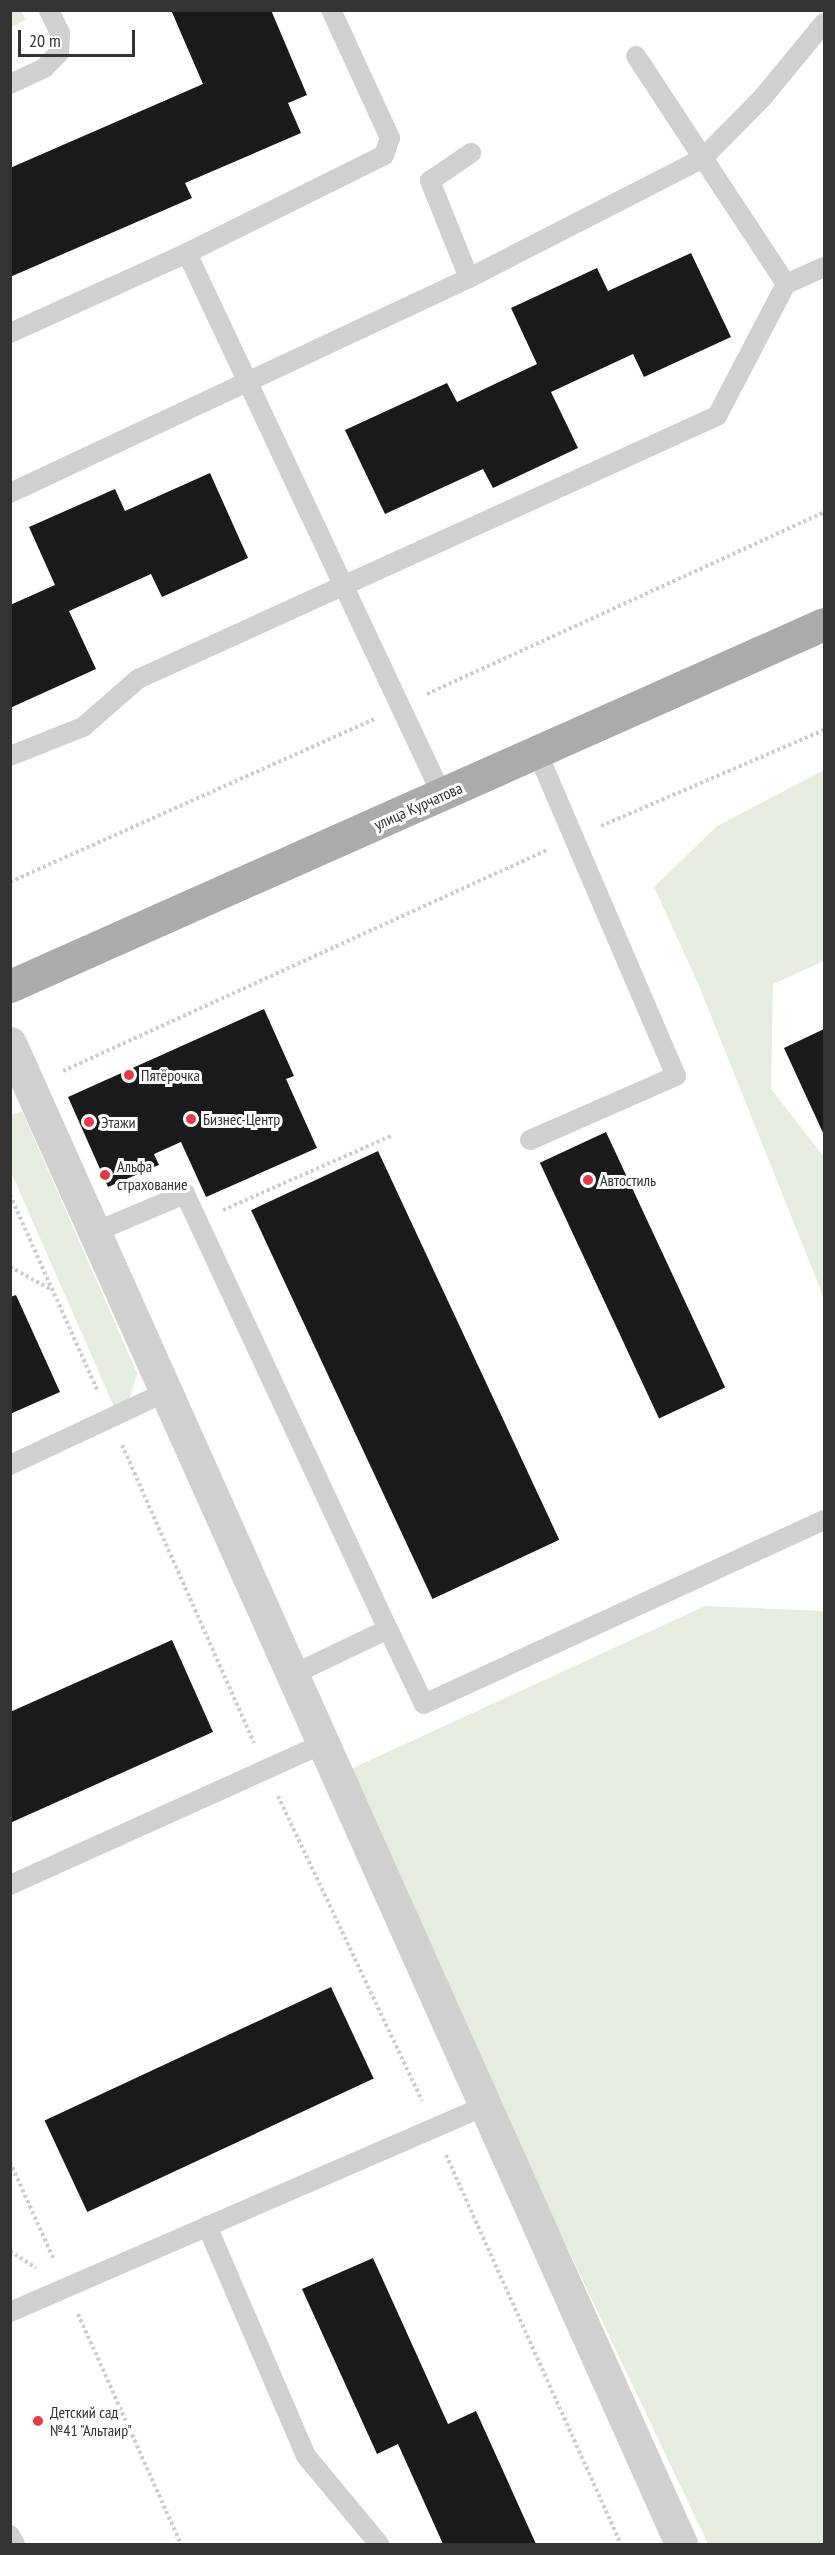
<!DOCTYPE html>
<meta charset="utf-8">
<style>
body{margin:0}
#map{position:relative;width:835px;height:2555px;overflow:hidden;background:#fff;font-family:"PT Sans Narrow",sans-serif}
div>[style]{position:absolute}
[style*='--x']{left:calc(var(--x)*1px);top:calc(var(--y)*1px);width:calc(var(--w)*1px);rotate:calc(var(--a)*1deg)}
.green>*{inset:0;background:#e6ecdf}
.building>*{inset:0;background:#1a1a1a;transform-origin:0 0}
.path>*{height:4px;margin-top:-2px;transform-origin:0;background:repeating-linear-gradient(90deg,#cdcdcd 0 3px,transparent 0 6px)}
.service>*{height:20px;margin:-10px;padding:0 10px;transform-origin:10px;border-radius:10px;background:#d0d0d0}
.minor>*{height:33px;margin:-16.5px;padding:0 16.5px;transform-origin:16.5px;border-radius:16.5px;background:#d0d0d0}
.primary>*{height:33px;margin:-16.5px;padding:0 16.5px;transform-origin:16.5px;border-radius:16.5px;background:#ababab}
.dots>*{width:16px;height:16px;translate:-50% -50%;box-sizing:border-box;border:3px solid #fff;border-radius:50%}
span{translate:-50% -50%;white-space:nowrap;text-align:center;line-height:1.15;-webkit-text-stroke:6px #fff;paint-order:stroke}
.street-label{font-size:16px;color:#333}
.poi-label{font-size:16px;color:#333}
.left{translate:0 -50%;text-align:left}
.frame{position:absolute;inset:0;border:12px solid #333;pointer-events:none}
.scale{position:absolute;left:18px;top:30px;width:117px;height:27px;box-sizing:border-box;border:3px solid #333;border-top:0;padding-left:8px;font-size:18px;line-height:21px;white-space:nowrap;color:#333;-webkit-text-stroke:4px #fff;paint-order:stroke}
</style>
<div id="map">
<div class="green">
<i style="clip-path:polygon(10px 11px,21px 11px,26px 20px,11px 27px)"></i>
<i style="clip-path:polygon(824px 770px,824px 961px,773px 984px,771px 1089px,824px 1157px,824px 1298px,699px 986px,654px 887px,717px 826px)"></i>
<i style="clip-path:polygon(22px 1111px,137px 1373px,130px 1397px,115px 1409px,11px 1172px,10px 1116px)"></i>
<i style="clip-path:polygon(705px 1606px,824px 1611px,824px 2544px,708px 2544px,342px 1773px)"></i>
</div>
<div class="building">
<i style="clip-path:polygon(171px 10px,271px 10px,307px 95px,288px 103px,301px 133px,185px 183px,192px 198px,10px 277px,10px 168px,203px 84px)"></i>
<i style="clip-path:polygon(691px 253px,731px 337px,644px 377px,633px 354px,551px 392px,578px 448px,493px 488px,483px 469px,385px 514px,345px 430px,447px 383px,457px 402px,537px 364px,511px 308px,597px 268px,608px 291px)"></i>
<i style="clip-path:polygon(210px 473px,248px 558px,162px 597px,151px 574px,69px 611px,96px 669px,10px 708px,10px 605px,55px 585px,29px 527px,115px 489px,125px 511px)"></i>
<i style="clip-path:polygon(264px 1009px,294px 1076px,286px 1079px,317px 1148px,206px 1197px,181px 1142px,154px 1154px,159px 1165px,108px 1187px,68px 1097px)"></i>
<i style="clip-path:polygon(824px 1029px,824px 1135px,784px 1048px)"></i>
<i style="left:606px;top:1132px;width:282px;height:73px;rotate:65deg"></i>
<i style="left:378px;top:1151px;width:429px;height:140px;rotate:65deg"></i>
<i style="clip-path:polygon(16px 1295px,60px 1392px,10px 1414px,10px 1297px)"></i>
<i style="clip-path:polygon(172px 1640px,213px 1732px,10px 1823px,10px 1712px)"></i>
<i style="left:331px;top:1987px;width:101px;height:316px;rotate:65deg"></i>
<i style="clip-path:polygon(373px 2258px,448px 2424px,476px 2411px,536px 2544px,443px 2544px,398px 2444px,377px 2454px,302px 2289px)"></i>
</div>
<div class="path">
<i style="--x:427;--y:694;--w:437;--a:-24.6"></i>
<i style="--x:601;--y:826;--w:243;--a:-23.3"></i>
<i style="--x:10;--y:882;--w:399;--a:-24.1"></i>
<i style="--x:63;--y:1071;--w:532;--a:-24.54"></i>
<i style="--x:10;--y:1195;--w:216;--a:65.9"></i>
<i style="--x:223;--y:1210;--w:184;--a:-23.8"></i>
<i style="--x:10;--y:1267;--w:48;--a:28.7"></i>
<i style="--x:122;--y:1445;--w:326;--a:66.1"></i>
<i style="--x:278;--y:1796;--w:337;--a:64.7"></i>
<i style="--x:446;--y:2155;--w:427;--a:65.8"></i>
<i style="--x:10;--y:2162;--w:107;--a:65.8"></i>
<i style="--x:10;--y:2251;--w:31;--a:33"></i>
<i style="--x:78;--y:2314;--w:252;--a:65.9"></i>
</div>
<div class="service">
<i style="--x:636;--y:56;--w:122;--a:56.7"></i>
<i style="--x:703;--y:158;--w:86;--a:-45.5"></i>
<i style="--x:763;--y:97;--w:96;--a:-50.5"></i>
<i style="--x:10;--y:84;--w:38;--a:-25"></i>
<i style="--x:44;--y:68;--w:21;--a:-45"></i>
<i style="--x:59;--y:53;--w:20;--a:-87"></i>
<i style="--x:60;--y:33;--w:25;--a:-116"></i>
<i style="--x:187;--y:253;--w:599;--a:64.8"></i>
<i style="--x:469;--y:278;--w:105;--a:-111.9"></i>
<i style="--x:430;--y:181;--w:50;--a:-34.3"></i>
<i style="--x:10;--y:333;--w:194;--a:-24.3"></i>
<i style="--x:187;--y:253;--w:220;--a:-26.4"></i>
<i style="--x:384;--y:155;--w:18;--a:-71"></i>
<i style="--x:390;--y:138;--w:141;--a:-114.7"></i>
<i style="--x:10;--y:493;--w:507;--a:-25.1"></i>
<i style="--x:469;--y:278;--w:263;--a:-27.1"></i>
<i style="--x:703;--y:158;--w:151;--a:56.6"></i>
<i style="--x:10;--y:756;--w:79;--a:-21.7"></i>
<i style="--x:83;--y:727;--w:73;--a:-41.1"></i>
<i style="--x:138;--y:679;--w:636;--a:-24.43"></i>
<i style="--x:717;--y:416;--w:149;--a:-62.4"></i>
<i style="--x:786;--y:284;--w:42;--a:-24.1"></i>
<i style="--x:530;--y:1140;--w:159;--a:-23.7"></i>
<i style="--x:676;--y:1076;--w:353;--a:-113.2"></i>
<i style="--x:95;--y:1232;--w:98;--a:-22.9"></i>
<i style="--x:185;--y:1194;--w:480;--a:65"></i>
<i style="--x:10;--y:1465;--w:172;--a:-25.1"></i>
<i style="--x:292;--y:1675;--w:106;--a:-25.6"></i>
<i style="--x:388;--y:1629;--w:83;--a:64.4"></i>
<i style="--x:424;--y:1704;--w:440;--a:-24.7"></i>
<i style="--x:10;--y:1885;--w:343;--a:-24.3"></i>
<i style="--x:207;--y:2226;--w:250;--a:66.7"></i>
<i style="--x:306;--y:2456;--w:114;--a:50.3"></i>
<i style="--x:10;--y:2312;--w:518;--a:-23.45"></i>
<i style="--x:10;--y:2535;--w:10;--a:61"></i>
</div>
<div class="minor">
<i style="--x:10;--y:1043;--w:1644;--a:65.91"></i>
</div>
<div class="primary">
<i style="--x:10;--y:986;--w:891;--a:-23.98"></i>
</div>
<div class="dots">
<i style="left:129px;top:1075px;background:#e63946"></i>
<i style="left:191px;top:1119px;background:#e63946"></i>
<i style="left:89px;top:1122px;background:#e63946"></i>
<i style="left:105px;top:1175px;background:#e63946"></i>
<i style="left:588px;top:1180px;background:#e63946"></i>
<i style="left:38px;top:2421px;background:#e63946"></i>
</div>
<div class="street-label">
<span style="left:418px;top:806px;rotate:-24deg">улица Курчатова</span>
</div>
<div class="poi-label">
<span class="left" style="left:141px;top:1075px">Пятёрочка</span>
<span class="left" style="left:203px;top:1119px">Бизнес-Центр</span>
<span class="left" style="left:101px;top:1122px">Этажи</span>
<span class="left" style="left:117px;top:1175px">Альфа<br>страхование</span>
<span class="left" style="left:600px;top:1180px">Автостиль</span>
<span class="left" style="left:50px;top:2421px">Детский сад<br>№41 "Альтаир"</span>
</div>
<div class="frame"></div>
<div class="scale">20 m</div>
</div>
